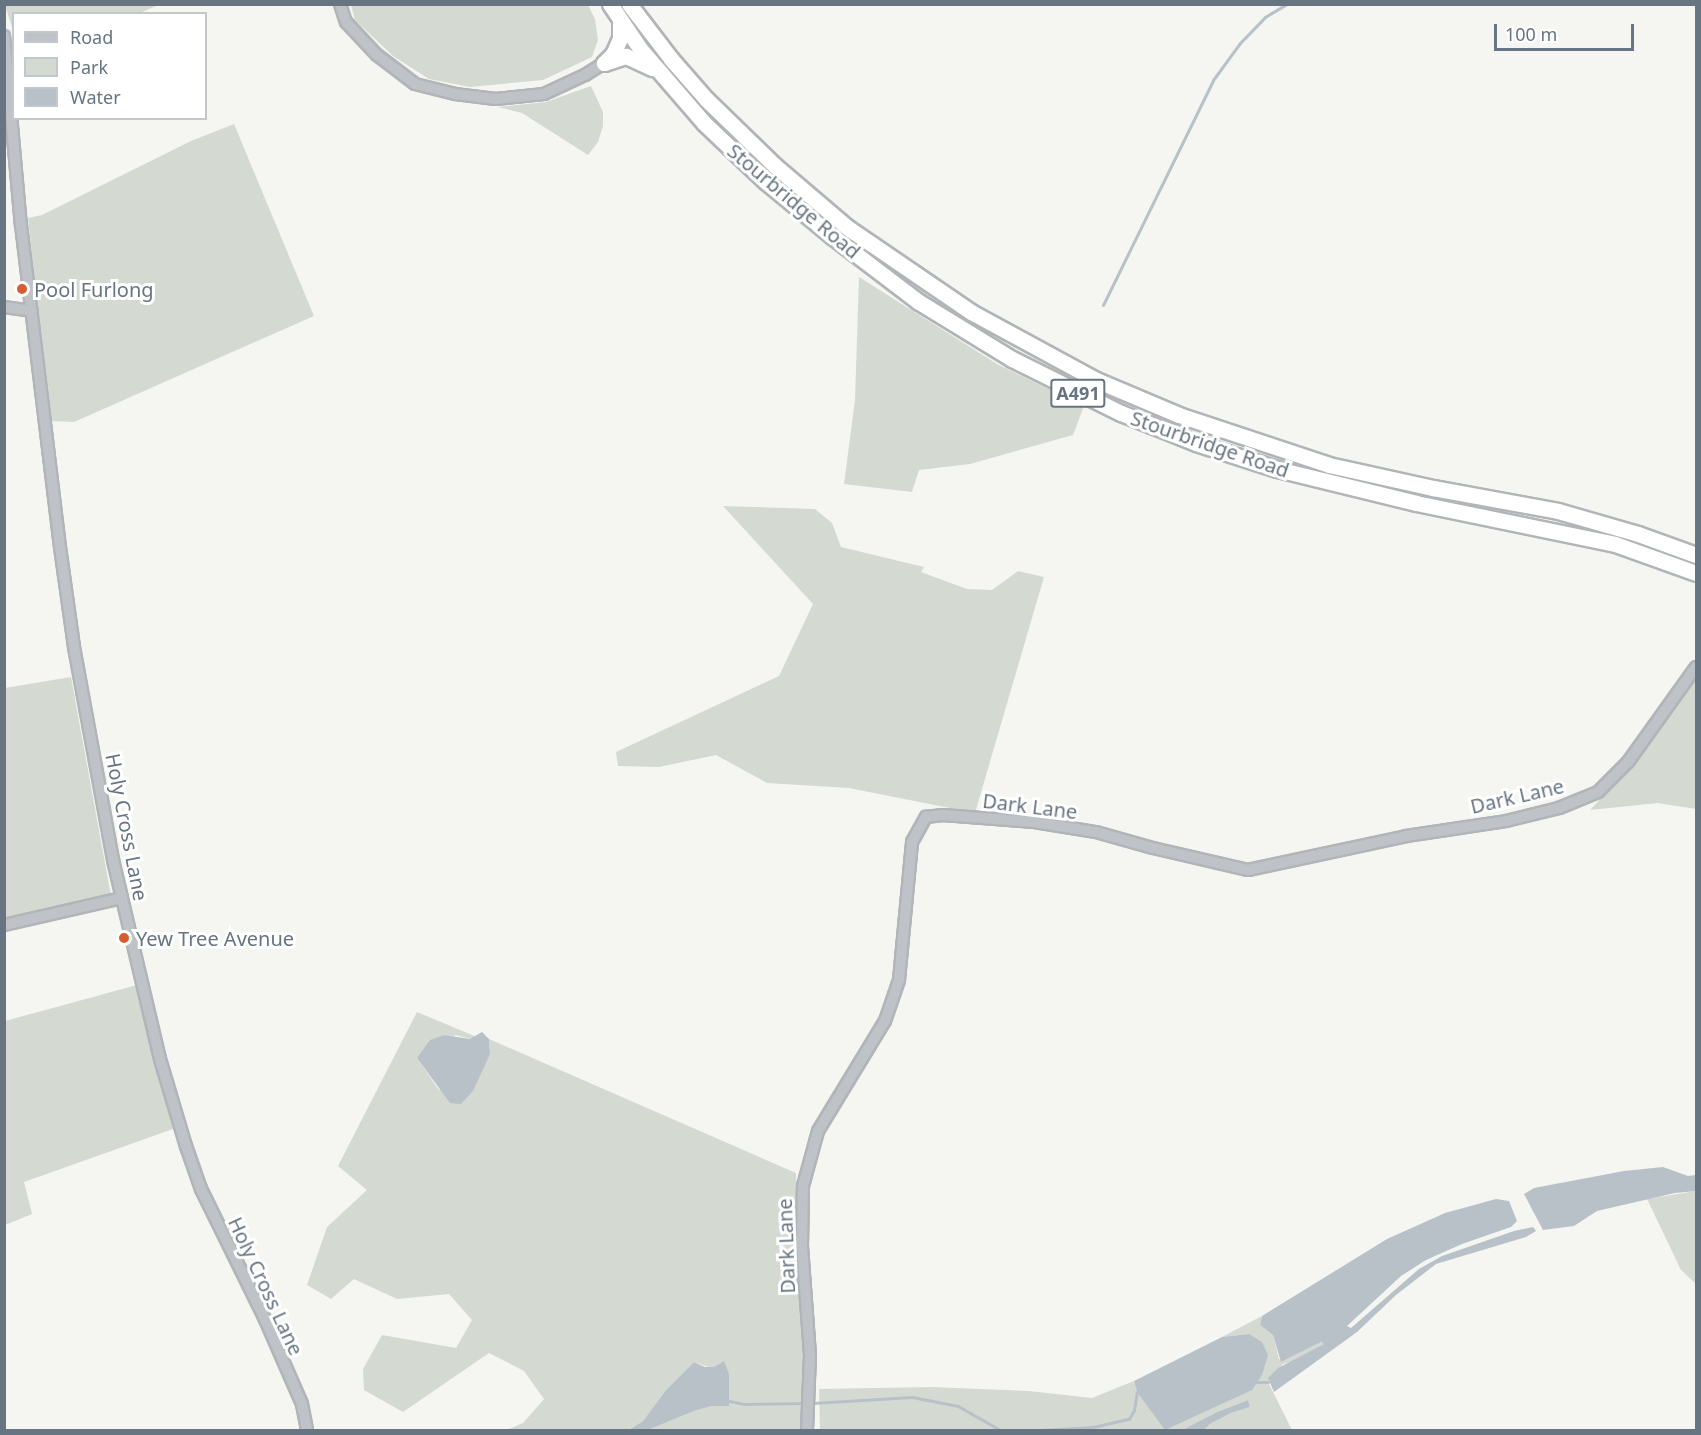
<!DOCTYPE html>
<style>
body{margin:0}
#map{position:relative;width:1701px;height:1435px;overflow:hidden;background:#f5f5f2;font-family:"Noto Sans",sans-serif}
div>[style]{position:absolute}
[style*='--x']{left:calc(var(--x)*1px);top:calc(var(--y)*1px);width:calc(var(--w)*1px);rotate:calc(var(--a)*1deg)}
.green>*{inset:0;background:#d4dad2}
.water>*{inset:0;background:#b8c1c7}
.stream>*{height:3px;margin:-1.5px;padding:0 1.5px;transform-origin:1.5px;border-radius:1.5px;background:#b8c1c7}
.roads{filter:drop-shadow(2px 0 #b2b5b8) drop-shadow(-2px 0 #b2b5b8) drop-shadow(0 2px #b2b5b8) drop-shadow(0 -2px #b2b5b8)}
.minor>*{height:10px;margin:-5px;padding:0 5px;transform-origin:5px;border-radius:5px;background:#bfc2c6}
.highway>*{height:15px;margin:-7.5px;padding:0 7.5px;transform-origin:7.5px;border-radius:7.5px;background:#fff}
.dots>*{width:16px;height:16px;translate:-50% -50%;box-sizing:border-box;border:3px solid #fff;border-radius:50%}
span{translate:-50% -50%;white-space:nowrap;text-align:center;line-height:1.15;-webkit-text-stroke:6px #fff;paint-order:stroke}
.shield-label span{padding:2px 4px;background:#fff;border:2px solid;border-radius:4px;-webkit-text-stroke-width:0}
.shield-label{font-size:18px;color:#677481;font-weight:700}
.street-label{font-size:20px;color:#677481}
.poi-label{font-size:20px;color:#677481}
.left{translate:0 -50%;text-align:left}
.frame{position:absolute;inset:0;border:6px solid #677481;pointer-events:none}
.legend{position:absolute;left:12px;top:12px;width:195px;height:108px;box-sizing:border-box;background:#fff;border:2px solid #c2c7cd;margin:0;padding:8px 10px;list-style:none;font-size:18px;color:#677481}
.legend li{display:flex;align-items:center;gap:12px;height:30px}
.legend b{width:30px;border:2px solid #c2c7cd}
.scale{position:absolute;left:1494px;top:24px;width:140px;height:27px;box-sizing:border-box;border:3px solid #677481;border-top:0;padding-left:8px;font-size:18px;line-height:21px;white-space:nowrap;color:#677481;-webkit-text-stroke:4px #fff;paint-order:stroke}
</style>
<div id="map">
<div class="green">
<i style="clip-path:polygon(5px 5px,5px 4px,158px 5px,140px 13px,14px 14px,13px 54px,12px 27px)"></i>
<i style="clip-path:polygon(351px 5px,588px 5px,595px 19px,598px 40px,592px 57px,543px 80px,470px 87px,429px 79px,393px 56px,355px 20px)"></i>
<i style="clip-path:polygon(591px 86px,603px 112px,603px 126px,598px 142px,588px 155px,522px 113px,498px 107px,546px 102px)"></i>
<i style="clip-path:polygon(234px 124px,314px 316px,74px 422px,50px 421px,28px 218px,42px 215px,191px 141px)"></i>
<i style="clip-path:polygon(859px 277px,997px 364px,1084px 406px,1073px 435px,970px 464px,919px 470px,912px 492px,844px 484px,855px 400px)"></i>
<i style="clip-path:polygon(723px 506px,815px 509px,832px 523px,841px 547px,924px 567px,921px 572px,967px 589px,992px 590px,1018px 571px,1044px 577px,975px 813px,849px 788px,767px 783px,716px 755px,659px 767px,618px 766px,616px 752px,779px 676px,813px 604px)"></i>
<i style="clip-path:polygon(71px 677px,111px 896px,5px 921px,5px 688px)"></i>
<i style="clip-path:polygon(1696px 677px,1696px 809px,1658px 803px,1590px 810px,1628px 770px)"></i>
<i style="clip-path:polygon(137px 985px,173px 1129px,24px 1182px,32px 1214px,5px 1225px,5px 1021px)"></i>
<i style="clip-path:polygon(417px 1012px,477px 1037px,470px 1039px,456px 1035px,417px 1058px,439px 1090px,490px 1054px,489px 1039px,796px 1173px,797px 1245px,805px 1382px,803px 1428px,801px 1430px,648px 1430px,694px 1411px,712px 1406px,729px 1406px,729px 1374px,694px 1362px,666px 1390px,643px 1421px,627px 1430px,507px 1430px,523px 1423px,544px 1399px,524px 1371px,489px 1353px,403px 1412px,364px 1390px,363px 1369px,382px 1335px,456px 1348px,472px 1320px,449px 1294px,397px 1299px,354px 1279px,331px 1299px,307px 1285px,327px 1227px,367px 1190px,338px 1166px)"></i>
<i style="clip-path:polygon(1696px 1191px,1696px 1284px,1681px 1270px,1647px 1199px)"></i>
<i style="clip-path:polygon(1262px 1316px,1260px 1325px,1273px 1335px,1279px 1359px,1285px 1360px,1321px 1342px,1325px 1344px,1297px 1360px,1283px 1364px,1268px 1382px,1292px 1430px,1204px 1430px,1210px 1424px,1231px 1413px,1250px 1407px,1248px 1400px,1217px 1412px,1182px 1430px,818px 1430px,820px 1428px,819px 1389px,931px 1387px,1029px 1391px,1092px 1398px,1134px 1381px,1137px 1392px,1249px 1334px,1222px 1337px)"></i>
</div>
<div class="water">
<i style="clip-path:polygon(482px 1032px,489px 1039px,490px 1054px,473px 1091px,461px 1104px,450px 1103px,417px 1058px,430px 1040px,444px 1035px,470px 1039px)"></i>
<i style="clip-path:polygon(1663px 1167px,1688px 1176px,1696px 1175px,1696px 1191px,1675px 1193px,1597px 1211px,1574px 1226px,1543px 1230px,1524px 1194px,1534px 1188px,1624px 1171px)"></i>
<i style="clip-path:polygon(1496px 1199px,1509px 1201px,1517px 1221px,1511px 1227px,1462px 1244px,1426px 1260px,1401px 1276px,1347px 1326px,1351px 1328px,1419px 1269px,1442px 1256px,1514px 1231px,1533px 1227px,1536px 1231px,1526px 1237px,1436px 1264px,1396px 1295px,1357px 1332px,1274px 1392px,1268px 1378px,1278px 1368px,1324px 1344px,1321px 1342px,1281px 1362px,1273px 1335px,1260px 1325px,1262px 1316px,1387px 1239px,1445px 1213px)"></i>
<i style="clip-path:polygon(1249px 1334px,1262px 1342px,1268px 1355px,1262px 1375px,1252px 1390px,1165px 1430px,1137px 1392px,1134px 1381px,1222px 1337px)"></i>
<i style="clip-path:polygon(724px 1361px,729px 1374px,729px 1406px,712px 1406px,694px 1411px,648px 1430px,628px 1430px,643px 1421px,666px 1390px,694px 1362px,705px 1367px,714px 1367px)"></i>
<i style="clip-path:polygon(1248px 1400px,1250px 1407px,1231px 1413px,1210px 1424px,1204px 1430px,1182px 1430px,1217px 1412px)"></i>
</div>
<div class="stream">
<i style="--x:1103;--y:305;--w:250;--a:-63.9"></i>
<i style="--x:1213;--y:80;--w:46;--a:-53.9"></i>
<i style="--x:1240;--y:43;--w:36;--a:-46"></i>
<i style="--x:1265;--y:17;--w:26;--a:-31"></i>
<i style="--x:1257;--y:1382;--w:11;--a:0"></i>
<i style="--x:729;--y:1401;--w:15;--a:11"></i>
<i style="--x:744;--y:1404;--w:61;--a:-0.9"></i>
<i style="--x:813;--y:1403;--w:99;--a:-3.5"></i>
<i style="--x:912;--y:1397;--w:47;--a:11.1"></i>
<i style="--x:958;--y:1406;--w:48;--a:29.7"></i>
<i style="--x:604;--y:1430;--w:4;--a:0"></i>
<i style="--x:1041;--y:1430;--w:52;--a:-3.3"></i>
<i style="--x:1093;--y:1427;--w:37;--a:-13"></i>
<i style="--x:1129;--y:1419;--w:10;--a:-61"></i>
<i style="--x:1134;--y:1410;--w:18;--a:-81"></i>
</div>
<div class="roads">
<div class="minor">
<i style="--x:340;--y:4;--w:19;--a:72"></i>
<i style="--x:346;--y:22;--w:45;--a:46.8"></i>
<i style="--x:377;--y:55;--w:48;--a:37.3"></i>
<i style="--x:415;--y:84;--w:41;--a:14"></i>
<i style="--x:455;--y:94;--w:41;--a:7"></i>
<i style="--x:496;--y:99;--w:48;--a:-5.9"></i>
<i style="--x:544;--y:94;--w:45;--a:-24.9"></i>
<i style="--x:585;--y:75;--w:22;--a:-32"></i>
<i style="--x:4;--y:36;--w:190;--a:84.9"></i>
<i style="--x:21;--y:225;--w:324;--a:83.1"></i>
<i style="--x:60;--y:547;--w:101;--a:82"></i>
<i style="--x:74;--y:647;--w:217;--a:79.6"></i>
<i style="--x:113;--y:860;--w:204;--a:76.7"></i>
<i style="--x:160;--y:1059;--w:91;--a:73.4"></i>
<i style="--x:186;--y:1146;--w:46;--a:70.8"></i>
<i style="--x:201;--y:1189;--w:143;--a:63.8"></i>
<i style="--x:264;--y:1317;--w:95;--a:66.4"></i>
<i style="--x:302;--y:1404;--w:26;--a:79"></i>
<i style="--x:4;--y:307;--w:28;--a:8"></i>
<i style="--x:4;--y:925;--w:121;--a:-12.9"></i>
<i style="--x:807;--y:1430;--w:75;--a:-87.7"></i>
<i style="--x:810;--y:1355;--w:108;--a:-94.2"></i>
<i style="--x:802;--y:1247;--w:61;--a:-89.1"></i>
<i style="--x:803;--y:1186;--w:57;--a:-74.7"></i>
<i style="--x:818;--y:1131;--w:129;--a:-58.7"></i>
<i style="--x:885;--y:1021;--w:43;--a:-71.1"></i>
<i style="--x:899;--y:980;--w:139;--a:-84.6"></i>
<i style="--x:912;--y:842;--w:29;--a:-61"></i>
<i style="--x:926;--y:817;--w:17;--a:-7"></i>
<i style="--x:943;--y:815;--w:91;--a:4.4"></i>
<i style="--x:1034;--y:822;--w:63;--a:9.2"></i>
<i style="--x:1096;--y:832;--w:59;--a:15.7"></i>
<i style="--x:1153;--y:848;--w:98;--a:13"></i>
<i style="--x:1248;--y:870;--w:162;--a:-12.1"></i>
<i style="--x:1406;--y:836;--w:101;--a:-8.5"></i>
<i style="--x:1506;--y:821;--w:55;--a:-13.8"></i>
<i style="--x:1559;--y:808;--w:42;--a:-22.3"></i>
<i style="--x:1598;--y:792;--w:42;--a:-45"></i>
<i style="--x:1628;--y:762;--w:117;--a:-54.4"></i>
</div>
<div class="highway">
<i style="--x:610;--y:4;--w:55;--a:56"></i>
<i style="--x:641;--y:50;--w:96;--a:49.2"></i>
<i style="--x:704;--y:123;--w:84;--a:43.6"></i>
<i style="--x:765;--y:181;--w:87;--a:39.4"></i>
<i style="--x:832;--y:236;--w:109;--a:37.2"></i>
<i style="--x:919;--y:302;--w:109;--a:31.5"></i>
<i style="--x:1012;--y:359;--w:122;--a:26.4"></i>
<i style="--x:1121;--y:413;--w:81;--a:21.8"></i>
<i style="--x:1196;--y:443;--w:85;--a:17.8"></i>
<i style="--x:1277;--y:469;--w:143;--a:13.7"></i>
<i style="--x:1416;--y:503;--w:203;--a:11.6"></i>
<i style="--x:1615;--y:544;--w:86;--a:19.7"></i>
<i style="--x:629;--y:4;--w:69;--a:52.6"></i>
<i style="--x:671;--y:59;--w:53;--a:48.8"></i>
<i style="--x:706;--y:99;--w:95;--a:44.1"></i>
<i style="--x:774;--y:165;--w:97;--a:40.4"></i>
<i style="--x:848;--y:228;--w:149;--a:34.3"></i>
<i style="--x:971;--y:312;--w:142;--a:28.5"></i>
<i style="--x:1096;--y:380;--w:90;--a:22.9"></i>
<i style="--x:1179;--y:415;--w:158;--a:18.4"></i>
<i style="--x:1329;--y:465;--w:107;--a:12.5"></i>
<i style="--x:1433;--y:488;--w:127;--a:10.4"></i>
<i style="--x:1558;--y:511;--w:83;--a:16"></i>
<i style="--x:1638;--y:534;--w:62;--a:19.9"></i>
<i style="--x:604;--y:63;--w:23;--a:-18"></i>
<i style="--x:626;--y:56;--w:29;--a:25"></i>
<i style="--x:604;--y:63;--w:13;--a:-45"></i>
<i style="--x:613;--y:54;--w:17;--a:-66"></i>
<i style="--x:620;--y:38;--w:18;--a:-90"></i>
</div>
</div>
<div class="dots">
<i style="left:22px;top:289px;background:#d65d32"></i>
<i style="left:124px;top:938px;background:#d65d32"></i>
</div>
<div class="shield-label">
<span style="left:1078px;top:393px">A491</span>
</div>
<div class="street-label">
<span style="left:794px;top:201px;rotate:40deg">Stourbridge Road</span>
<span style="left:1210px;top:444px;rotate:19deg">Stourbridge Road</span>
<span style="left:1517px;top:796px;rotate:-13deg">Dark Lane</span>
<span style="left:1030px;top:806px;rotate:7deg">Dark Lane</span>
<span style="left:127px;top:827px;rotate:79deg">Holy Cross Lane</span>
<span style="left:786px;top:1246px;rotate:-92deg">Dark Lane</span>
<span style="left:266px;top:1286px;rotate:65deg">Holy Cross Lane</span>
</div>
<div class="poi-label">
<span class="left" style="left:34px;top:289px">Pool Furlong</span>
<span class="left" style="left:136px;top:938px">Yew Tree Avenue</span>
</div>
<div class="frame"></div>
<ul class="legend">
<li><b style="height:8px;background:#bfc2c6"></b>Road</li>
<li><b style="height:16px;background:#d4dad2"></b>Park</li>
<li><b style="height:16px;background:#b8c1c7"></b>Water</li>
</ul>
<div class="scale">100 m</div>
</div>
